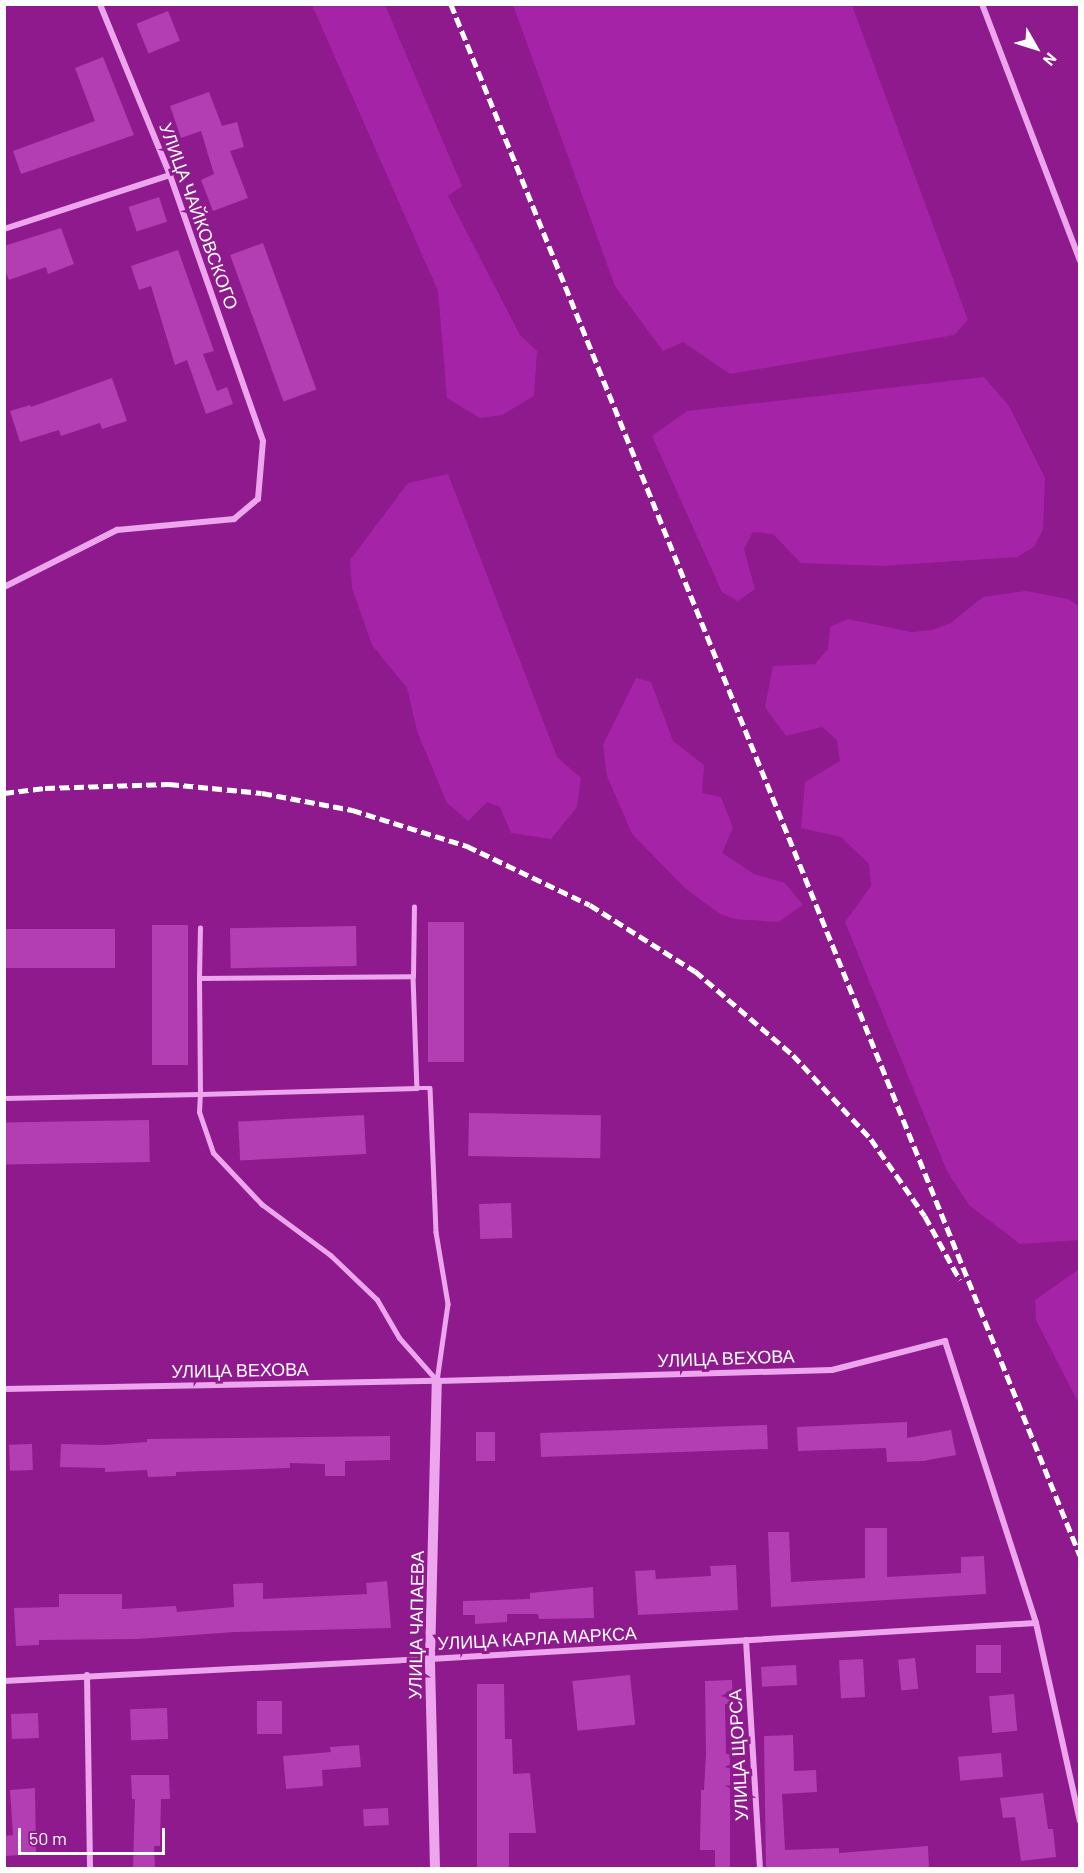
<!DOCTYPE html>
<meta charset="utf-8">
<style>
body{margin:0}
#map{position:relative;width:1084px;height:1873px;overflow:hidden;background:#8e1a8d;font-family:Barlow,sans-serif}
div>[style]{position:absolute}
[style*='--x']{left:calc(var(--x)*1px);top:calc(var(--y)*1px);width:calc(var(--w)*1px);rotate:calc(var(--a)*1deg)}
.green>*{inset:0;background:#a523a7}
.building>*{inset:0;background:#b33eb4;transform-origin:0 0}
.service>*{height:4.5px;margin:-2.25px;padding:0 2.25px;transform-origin:2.25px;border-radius:2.25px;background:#eda6ee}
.minor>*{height:6px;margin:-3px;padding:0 3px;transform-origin:3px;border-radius:3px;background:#eda6ee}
.tertiary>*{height:10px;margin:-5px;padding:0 5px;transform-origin:5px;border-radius:5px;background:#eda6ee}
.rail>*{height:4.5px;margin-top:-2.25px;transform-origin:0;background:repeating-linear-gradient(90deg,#fff 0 10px,transparent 0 14.5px)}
span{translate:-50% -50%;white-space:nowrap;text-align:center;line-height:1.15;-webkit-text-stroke:6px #8e1a8d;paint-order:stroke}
.street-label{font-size:18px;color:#fff}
.frame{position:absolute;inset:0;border:6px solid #fff;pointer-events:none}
.north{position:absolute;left:1006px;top:18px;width:60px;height:60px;-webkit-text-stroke:4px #8e1a8d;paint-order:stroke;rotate:129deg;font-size:16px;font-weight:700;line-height:24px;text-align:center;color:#fff}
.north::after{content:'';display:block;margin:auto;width:21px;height:27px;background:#fff;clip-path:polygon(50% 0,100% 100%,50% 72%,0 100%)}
.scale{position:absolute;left:18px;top:1828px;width:147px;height:27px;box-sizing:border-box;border:3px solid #fff;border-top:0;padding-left:8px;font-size:18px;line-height:21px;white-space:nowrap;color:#fff;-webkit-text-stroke:4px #8e1a8d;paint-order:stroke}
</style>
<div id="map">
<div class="green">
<i style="clip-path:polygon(312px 5px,385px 5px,462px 186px,448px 196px,520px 335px,537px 351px,534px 396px,502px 415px,480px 418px,447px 398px,438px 291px)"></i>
<i style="clip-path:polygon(513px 5px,852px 5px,968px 320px,954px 335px,730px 374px,683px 342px,663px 351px,615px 286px)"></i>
<i style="clip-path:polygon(984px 377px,1009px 406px,1045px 478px,1043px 530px,1034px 547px,1017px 557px,882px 566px,801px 563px,773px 534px,753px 532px,744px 549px,755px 589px,738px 601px,722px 592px,652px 436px,687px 411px)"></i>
<i style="clip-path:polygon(448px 474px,557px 757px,581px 778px,577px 807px,551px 839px,511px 833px,500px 807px,487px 802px,468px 821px,447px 803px,417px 731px,407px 688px,372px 645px,352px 588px,350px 560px,408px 483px)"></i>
<i style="clip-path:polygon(1026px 591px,1068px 599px,1079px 606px,1080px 1240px,1020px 1244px,969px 1205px,947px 1171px,845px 922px,871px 886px,869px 864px,841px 837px,801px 828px,805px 782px,840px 761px,837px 740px,822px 727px,786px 736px,765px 707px,773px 666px,815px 664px,828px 649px,830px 627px,848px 619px,911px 632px,932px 630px,951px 623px,983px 597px)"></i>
<i style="clip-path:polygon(636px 678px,651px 682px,673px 741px,704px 765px,702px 793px,721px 797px,733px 828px,722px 853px,754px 874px,785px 883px,803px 905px,778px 922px,734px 919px,720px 914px,685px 888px,632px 834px,607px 776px,603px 745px)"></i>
<i style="clip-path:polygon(1079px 1269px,1079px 1404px,1036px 1320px,1035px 1300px)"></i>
</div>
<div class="building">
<i style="left:168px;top:11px;width:32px;height:34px;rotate:68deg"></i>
<i style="clip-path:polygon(103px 57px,134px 135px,21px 174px,13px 151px,95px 121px,75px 68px)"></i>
<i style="clip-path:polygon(209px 92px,222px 126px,237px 122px,244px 147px,230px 151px,248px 198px,213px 211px,201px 180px,214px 174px,201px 131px,181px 138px,170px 106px)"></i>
<i style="left:159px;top:197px;width:26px;height:32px;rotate:72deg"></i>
<i style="clip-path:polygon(61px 228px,74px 264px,48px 274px,46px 267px,9px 280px,4px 268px,4px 246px)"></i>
<i style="left:263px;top:243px;width:156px;height:35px;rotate:70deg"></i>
<i style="clip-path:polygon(178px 250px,214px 351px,203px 354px,217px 391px,227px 387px,233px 404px,206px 414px,187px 360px,175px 365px,151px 286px,139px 290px,131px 266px)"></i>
<i style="clip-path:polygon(112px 378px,127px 421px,102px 429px,100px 423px,61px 436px,59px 430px,20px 442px,10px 411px,30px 405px,31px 407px)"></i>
<i style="left:428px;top:922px;width:36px;height:140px"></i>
<i style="left:152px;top:925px;width:36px;height:140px"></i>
<i style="left:356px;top:926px;width:40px;height:126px;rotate:89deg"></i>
<i style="left:115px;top:929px;width:39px;height:111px;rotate:90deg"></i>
<i style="left:469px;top:1113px;width:132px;height:43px;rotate:1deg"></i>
<i style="left:364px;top:1115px;width:39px;height:126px;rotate:87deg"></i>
<i style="left:149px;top:1120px;width:42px;height:145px;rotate:89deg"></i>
<i style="left:511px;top:1203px;width:35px;height:32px;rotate:88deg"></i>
<i style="clip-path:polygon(907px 1422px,907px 1438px,951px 1430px,956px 1455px,923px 1461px,887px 1462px,886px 1448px,798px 1451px,797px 1427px)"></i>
<i style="left:767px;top:1425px;width:24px;height:227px;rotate:88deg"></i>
<i style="left:476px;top:1432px;width:19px;height:29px"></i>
<i style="clip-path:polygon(390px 1436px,390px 1460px,345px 1461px,345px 1476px,325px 1476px,325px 1464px,290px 1463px,290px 1468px,176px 1472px,176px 1476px,148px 1477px,147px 1470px,105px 1472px,105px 1468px,60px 1467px,61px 1444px,104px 1445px,147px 1442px,147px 1439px)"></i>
<i style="left:32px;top:1444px;width:26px;height:23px;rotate:88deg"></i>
<i style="clip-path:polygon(865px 1528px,887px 1528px,887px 1577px,961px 1573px,961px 1557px,984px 1556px,986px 1594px,771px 1607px,768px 1532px,789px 1532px,791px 1582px,865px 1578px)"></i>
<i style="clip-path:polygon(736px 1565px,738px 1610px,638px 1615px,635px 1571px,655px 1570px,656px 1579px,711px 1576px,710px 1566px)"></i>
<i style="clip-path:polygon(387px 1581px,391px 1628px,235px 1632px,138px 1639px,39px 1640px,39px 1645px,16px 1646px,14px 1608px,59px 1607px,59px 1594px,122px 1594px,122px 1609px,176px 1606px,177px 1612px,234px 1607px,233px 1584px,263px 1583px,263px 1599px,367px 1594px,366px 1583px)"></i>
<i style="clip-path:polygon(593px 1587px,594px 1618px,539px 1619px,538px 1614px,507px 1614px,507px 1622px,475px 1624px,475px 1615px,463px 1615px,463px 1601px,530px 1599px,530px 1593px)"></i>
<i style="left:1001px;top:1645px;width:28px;height:25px;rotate:90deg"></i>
<i style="left:915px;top:1658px;width:31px;height:17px;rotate:84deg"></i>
<i style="left:863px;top:1659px;width:38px;height:24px;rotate:87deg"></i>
<i style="left:796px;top:1665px;width:20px;height:35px;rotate:87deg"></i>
<i style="left:630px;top:1675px;width:50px;height:58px;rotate:84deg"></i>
<i style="clip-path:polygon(732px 1680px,733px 1704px,725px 1704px,726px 1754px,730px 1754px,730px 1869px,715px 1869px,715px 1850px,700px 1850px,701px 1790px,704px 1790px,706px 1754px,705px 1681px)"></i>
<i style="clip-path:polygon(477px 1684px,504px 1684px,505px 1739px,512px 1739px,513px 1774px,530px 1773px,536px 1833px,509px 1833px,509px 1869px,477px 1869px)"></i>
<i style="left:1014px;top:1694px;width:37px;height:25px;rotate:85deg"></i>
<i style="left:282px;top:1701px;width:33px;height:25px;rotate:90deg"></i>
<i style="left:167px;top:1708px;width:31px;height:37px;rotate:88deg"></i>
<i style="left:38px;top:1713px;width:25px;height:27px;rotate:88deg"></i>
<i style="clip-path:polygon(793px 1735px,794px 1771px,816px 1770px,817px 1792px,782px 1794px,785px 1850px,839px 1848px,839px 1853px,928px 1846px,929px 1869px,766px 1869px,764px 1736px)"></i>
<i style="clip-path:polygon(359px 1745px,361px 1767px,322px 1770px,323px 1786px,286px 1789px,283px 1756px,331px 1752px,330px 1747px)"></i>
<i style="left:1001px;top:1753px;width:24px;height:43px;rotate:85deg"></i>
<i style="clip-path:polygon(131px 1775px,169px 1775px,170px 1799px,161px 1799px,160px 1846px,154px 1846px,155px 1869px,133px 1869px,135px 1799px,132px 1799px)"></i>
<i style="clip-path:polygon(35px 1788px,36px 1854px,4px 1856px,4px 1836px,13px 1835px,10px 1790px)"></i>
<i style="clip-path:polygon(1043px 1793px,1048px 1829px,1053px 1829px,1056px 1857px,1021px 1861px,1015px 1817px,1003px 1818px,1000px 1798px)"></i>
<i style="left:388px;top:1808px;width:17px;height:25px;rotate:87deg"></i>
</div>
<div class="service">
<i style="--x:413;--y:976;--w:69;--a:-89.2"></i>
<i style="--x:199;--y:978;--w:50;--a:-88.9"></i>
<i style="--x:4;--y:1098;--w:196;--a:-1.2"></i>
<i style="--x:200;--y:1094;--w:217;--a:-1.6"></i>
<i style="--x:417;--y:1088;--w:13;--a:0"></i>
<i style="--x:430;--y:1088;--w:144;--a:87.6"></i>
<i style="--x:436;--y:1232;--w:73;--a:80.5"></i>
<i style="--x:448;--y:1304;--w:78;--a:98.1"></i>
<i style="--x:437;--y:1381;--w:57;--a:-131.5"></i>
<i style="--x:399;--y:1338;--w:44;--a:-120.1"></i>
<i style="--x:377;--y:1300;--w:64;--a:-136.3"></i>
<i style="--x:331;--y:1256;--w:86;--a:-143.5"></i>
<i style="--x:262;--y:1205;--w:71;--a:-133.3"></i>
<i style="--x:213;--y:1153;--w:43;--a:-108.9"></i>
<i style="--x:199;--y:1112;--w:18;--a:-87"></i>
<i style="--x:200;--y:1094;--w:116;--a:-90.5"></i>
<i style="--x:199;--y:978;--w:214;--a:-0.5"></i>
<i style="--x:413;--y:976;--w:112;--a:88"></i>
</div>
<div class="minor">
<i style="--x:982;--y:4;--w:275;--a:69.1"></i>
<i style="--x:4;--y:229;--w:175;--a:-18"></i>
<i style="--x:4;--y:587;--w:127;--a:-26.8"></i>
<i style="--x:117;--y:530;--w:118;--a:-5.4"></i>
<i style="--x:234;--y:519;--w:31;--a:-40"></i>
<i style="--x:258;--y:499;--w:58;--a:-85.1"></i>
<i style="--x:263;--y:441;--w:282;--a:-109.3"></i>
<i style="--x:170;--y:175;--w:185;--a:-112.3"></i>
<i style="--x:4;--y:1389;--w:433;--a:-1.1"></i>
<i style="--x:437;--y:1381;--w:395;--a:-1.6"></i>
<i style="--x:832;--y:1370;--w:117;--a:-14.4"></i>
<i style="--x:945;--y:1341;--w:296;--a:72.1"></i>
<i style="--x:1036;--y:1623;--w:203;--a:77.5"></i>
<i style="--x:746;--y:1640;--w:228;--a:86.5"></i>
<i style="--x:87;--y:1675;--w:193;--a:89.1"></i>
<i style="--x:4;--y:1681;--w:427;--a:-3"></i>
<i style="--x:430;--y:1659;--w:607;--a:-3.4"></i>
</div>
<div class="tertiary">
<i style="--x:435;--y:1868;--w:209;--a:-91.4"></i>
<i style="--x:430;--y:1659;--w:278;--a:-88.6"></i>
</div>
<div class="rail">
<i style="--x:451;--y:4;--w:1674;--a:67.93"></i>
<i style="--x:4;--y:793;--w:41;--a:-7"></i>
<i style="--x:45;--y:788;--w:124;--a:-1.8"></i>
<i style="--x:169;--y:784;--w:93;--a:5.5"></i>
<i style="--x:262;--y:793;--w:92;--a:10.7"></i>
<i style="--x:352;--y:810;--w:121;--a:17.4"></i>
<i style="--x:467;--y:846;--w:136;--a:25.6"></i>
<i style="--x:590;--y:905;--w:124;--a:32.2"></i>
<i style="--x:695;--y:971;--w:129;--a:40.6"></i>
<i style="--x:793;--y:1055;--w:115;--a:47.1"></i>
<i style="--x:871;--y:1139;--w:94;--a:55"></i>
<i style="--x:925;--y:1216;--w:73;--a:61.3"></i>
</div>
<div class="street-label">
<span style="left:199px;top:216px;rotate:70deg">УЛИЦА ЧАЙКОВСКОГО</span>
<span style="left:726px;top:1358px;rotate:-2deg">УЛИЦА ВЕХОВА</span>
<span style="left:240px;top:1370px;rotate:-1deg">УЛИЦА ВЕХОВА</span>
<span style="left:416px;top:1625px;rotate:-89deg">УЛИЦА ЧАПАЕВА</span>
<span style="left:537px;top:1638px;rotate:-3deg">УЛИЦА КАРЛА МАРКСА</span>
<span style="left:738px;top:1755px;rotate:-93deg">УЛИЦА ЩОРСА</span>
</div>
<div class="frame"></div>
<div class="north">N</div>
<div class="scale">50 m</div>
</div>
